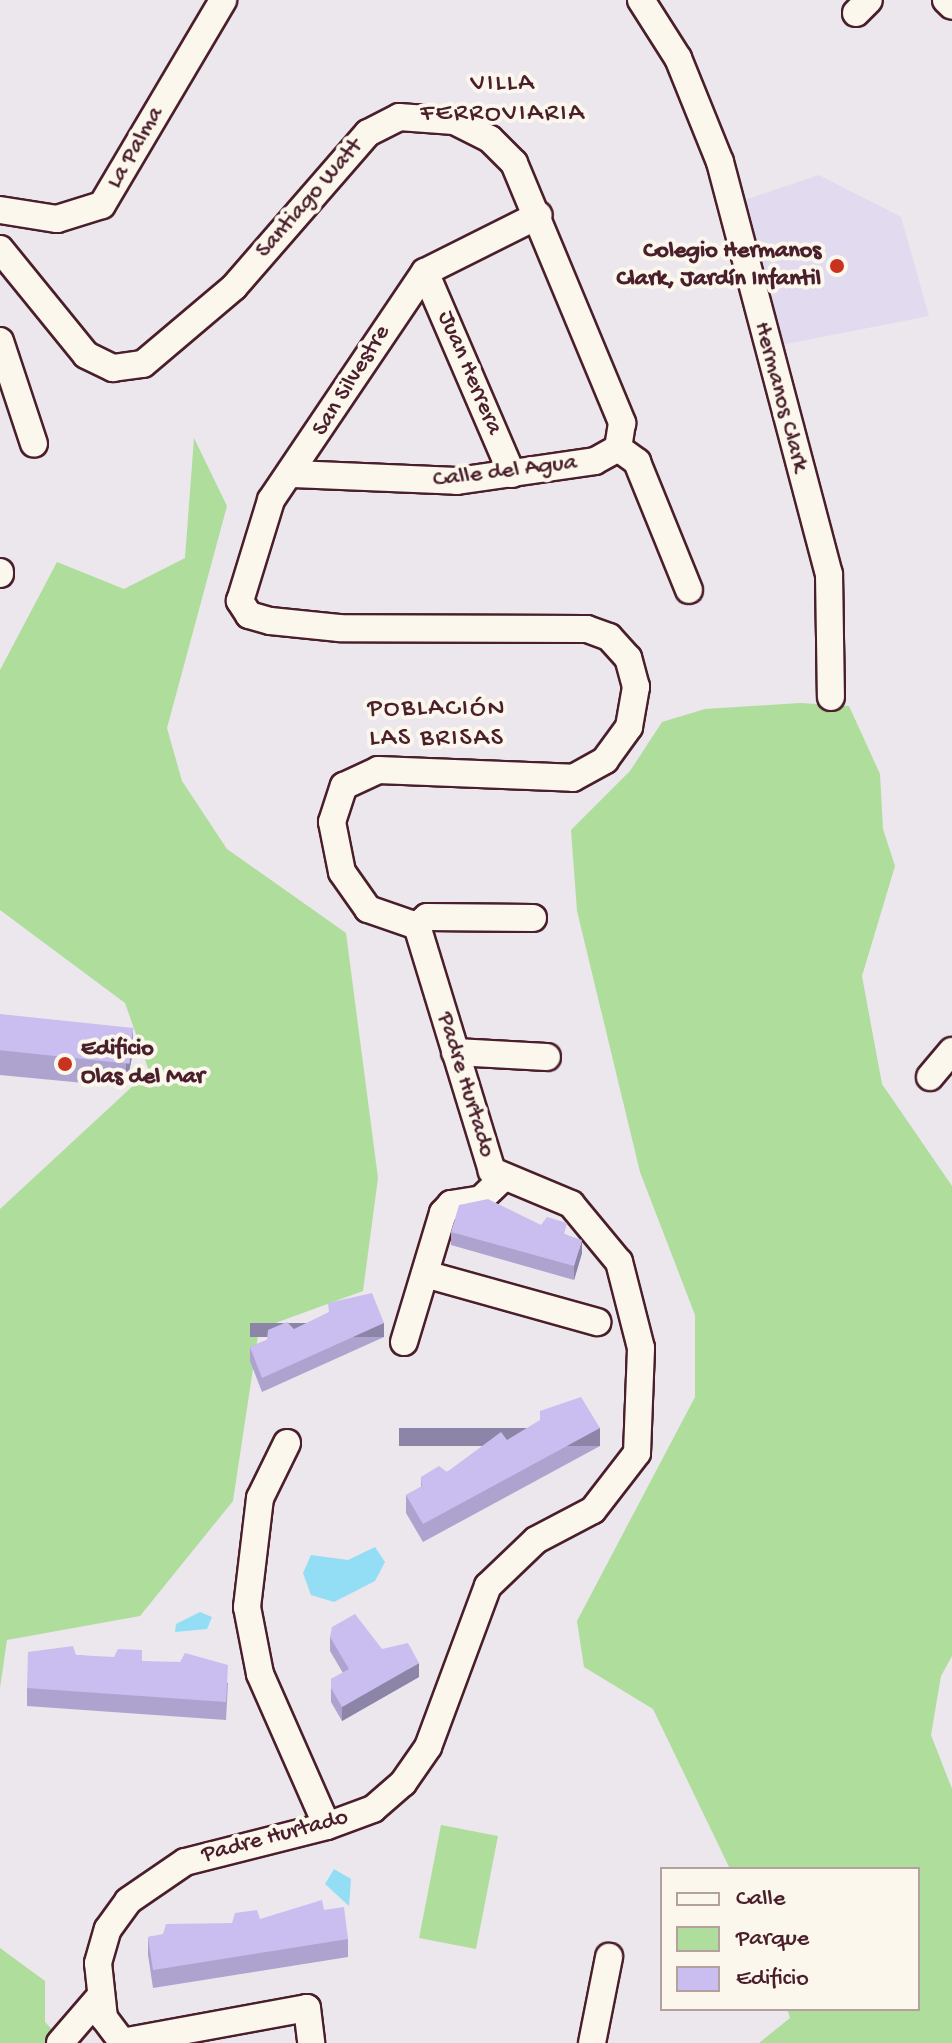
<!DOCTYPE html>
<meta charset="utf-8">
<style>
body{margin:0}
#map{position:relative;width:952px;height:2043px;overflow:hidden;background:#ece6ed;font-family:"Gochi Hand",sans-serif}
div>[style]{position:absolute}
[style*='--x']{left:calc(var(--x)*1px);top:calc(var(--y)*1px);width:calc(var(--w)*1px);rotate:calc(var(--a)*1deg)}
.built>*{inset:0;background:#e2daee}
.green>*{inset:0;background:#afdd9c;transform-origin:0 0}
.water>*{inset:0;background:#93def4}
.roads{filter:drop-shadow(2px 0 #4a1f2b) drop-shadow(-2px 0 #4a1f2b) drop-shadow(0 2px #4a1f2b) drop-shadow(0 -2px #4a1f2b)}
.minor>*{height:26px;margin:-13px;padding:0 13px;transform-origin:13px;border-radius:13px;background:#fbf7ec}
.wall>*{inset:0;background:#aea3ce}
.shaded-wall>*{inset:0;background:#8d85a8;transform-origin:0 0}
.building>*{inset:0;background:#cabef0;transform-origin:0 0}
.dots>*{width:22px;height:22px;translate:-50% -50%;box-sizing:border-box;border:4px solid #fbf7ec;border-radius:50%}
span{translate:-50% -50%;white-space:nowrap;text-align:center;line-height:1.15;-webkit-text-stroke:8px #fbf7ec;paint-order:stroke}
.street-label{font-size:24px;color:#4a1f2b}
.poi-label{font-size:24px;color:#4a1f2b;font-weight:700}
.right{translate:-100% -50%;text-align:right}
.left{translate:0 -50%;text-align:left}
.neighbourhood-label{font-size:26px;color:#4a1f2b;letter-spacing:2px}
.legend{position:absolute;left:660px;top:1867px;width:260px;height:144px;box-sizing:border-box;background:#fbf7ec;border:2px solid #b4a19f;margin:0;padding:10px 14px;list-style:none;font-size:24px;color:#4a1f2b}
.legend li{display:flex;align-items:center;gap:16px;height:40px}
.legend b{width:40px;border:2px solid #b4a19f}
</style>
<div id="map">
<div class="built">
<i style="clip-path:polygon(819px 175px,901px 217px,929px 316px,776px 346px,745px 200px)"></i>
</div>
<div class="green">
<i style="clip-path:polygon(194px 438px,227px 506px,167px 728px,182px 781px,227px 849px,346px 933px,378px 1178px,363px 1291px,259px 1329px,233px 1501px,140px 1616px,7px 1640px,0 1688px,0 1209px,149px 1071px,125px 1003px,0 910px,0 670px,57px 562px,124px 589px,185px 558px)"></i>
<i style="clip-path:polygon(800px 703px,849px 706px,880px 774px,883px 829px,895px 866px,862px 976px,882px 1084px,952px 1186px,952px 1656px,941px 1676px,931px 1735px,952px 1789px,952px 2043px,759px 2043px,790px 2018px,787px 2009px,918px 2009px,918px 1869px,730px 1869px,653px 1709px,584px 1667px,577px 1621px,695px 1397px,695px 1315px,640px 1172px,577px 911px,571px 830px,630px 771px,662px 722px,705px 709px)"></i>
<i style="left:441px;top:1825px;width:58px;height:115px;rotate:11deg"></i>
<i style="clip-path:polygon(0 1948px,45px 1981px,45px 2022px,65px 2043px,0 2043px)"></i>
</div>
<div class="water">
<i style="clip-path:polygon(375px 1547px,385px 1562px,375px 1581px,334px 1602px,311px 1595px,303px 1573px,311px 1555px,348px 1560px)"></i>
<i style="clip-path:polygon(200px 1612px,212px 1617px,207px 1629px,175px 1632px,176px 1624px)"></i>
<i style="clip-path:polygon(334px 1869px,351px 1879px,349px 1906px,325px 1884px)"></i>
</div>
<div class="roads">
<div class="minor">
<i style="--x:641;--y:0;--w:69;--a:57.5"></i>
<i style="--x:678;--y:58;--w:112;--a:68"></i>
<i style="--x:720;--y:162;--w:426;--a:75.2"></i>
<i style="--x:829;--y:574;--w:123;--a:89.1"></i>
<i style="--x:946;--y:0;--w:8;--a:45"></i>
<i style="--x:856;--y:13;--w:18;--a:-45"></i>
<i style="--x:0;--y:210;--w:58;--a:9"></i>
<i style="--x:57;--y:219;--w:47;--a:-17.3"></i>
<i style="--x:102;--y:205;--w:238;--a:-59.4"></i>
<i style="--x:0;--y:249;--w:136;--a:50.9"></i>
<i style="--x:86;--y:355;--w:30;--a:26"></i>
<i style="--x:113;--y:368;--w:30;--a:-8"></i>
<i style="--x:143;--y:364;--w:119;--a:-40.2"></i>
<i style="--x:234;--y:287;--w:204;--a:-49"></i>
<i style="--x:368;--y:133;--w:35;--a:-27"></i>
<i style="--x:399;--y:117;--w:55;--a:4.2"></i>
<i style="--x:454;--y:121;--w:40;--a:26.6"></i>
<i style="--x:490;--y:139;--w:34;--a:45"></i>
<i style="--x:514;--y:163;--w:282;--a:67.4"></i>
<i style="--x:622;--y:423;--w:25;--a:99"></i>
<i style="--x:425;--y:272;--w:220;--a:66.7"></i>
<i style="--x:0;--y:341;--w:108;--a:71.7"></i>
<i style="--x:618;--y:448;--w:24;--a:36"></i>
<i style="--x:637;--y:462;--w:138;--a:67.9"></i>
<i style="--x:293;--y:474;--w:164;--a:2.4"></i>
<i style="--x:457;--y:481;--w:139;--a:-8.2"></i>
<i style="--x:595;--y:461;--w:26;--a:-29"></i>
<i style="--x:0;--y:572;--w:2;--a:90"></i>
<i style="--x:417;--y:926;--w:13;--a:-42"></i>
<i style="--x:427;--y:917;--w:106;--a:0.5"></i>
<i style="--x:455;--y:1052;--w:92;--a:3.1"></i>
<i style="--x:930;--y:1077;--w:34;--a:-50"></i>
<i style="--x:425;--y:1274;--w:179;--a:15.6"></i>
<i style="--x:404;--y:1342;--w:135;--a:-73.2"></i>
<i style="--x:443;--y:1213;--w:12;--a:-48"></i>
<i style="--x:451;--y:1204;--w:30;--a:-9"></i>
<i style="--x:481;--y:1199;--w:28;--a:-44"></i>
<i style="--x:287;--y:1443;--w:61;--a:116.1"></i>
<i style="--x:260;--y:1498;--w:110;--a:96.8"></i>
<i style="--x:247;--y:1607;--w:68;--a:79"></i>
<i style="--x:260;--y:1674;--w:166;--a:66.2"></i>
<i style="--x:122;--y:2042;--w:188;--a:-10.4"></i>
<i style="--x:307;--y:2008;--w:35;--a:83"></i>
<i style="--x:60;--y:2043;--w:58;--a:-49.2"></i>
<i style="--x:123;--y:2043;--w:31;--a:-127"></i>
<i style="--x:104;--y:2018;--w:55;--a:-96.2"></i>
<i style="--x:98;--y:1963;--w:35;--a:-74"></i>
<i style="--x:108;--y:1929;--w:34;--a:-54"></i>
<i style="--x:128;--y:1901;--w:69;--a:-34.4"></i>
<i style="--x:185;--y:1862;--w:146;--a:-14.2"></i>
<i style="--x:327;--y:1826;--w:49;--a:-20.3"></i>
<i style="--x:373;--y:1809;--w:40;--a:-41"></i>
<i style="--x:403;--y:1783;--w:44;--a:-55.2"></i>
<i style="--x:428;--y:1747;--w:172;--a:-69.6"></i>
<i style="--x:488;--y:1586;--w:66;--a:-43.8"></i>
<i style="--x:536;--y:1540;--w:64;--a:-27.8"></i>
<i style="--x:593;--y:1510;--w:72;--a:-52.3"></i>
<i style="--x:637;--y:1453;--w:105;--a:-87.8"></i>
<i style="--x:641;--y:1348;--w:89;--a:-104.3"></i>
<i style="--x:619;--y:1262;--w:75;--a:-129.6"></i>
<i style="--x:571;--y:1204;--w:86;--a:-157.3"></i>
<i style="--x:492;--y:1171;--w:256;--a:-107"></i>
<i style="--x:417;--y:926;--w:52;--a:-160.9"></i>
<i style="--x:368;--y:909;--w:45;--a:-125.1"></i>
<i style="--x:342;--y:872;--w:51;--a:-101.3"></i>
<i style="--x:332;--y:822;--w:38;--a:-72"></i>
<i style="--x:344;--y:786;--w:38;--a:-25"></i>
<i style="--x:378;--y:770;--w:195;--a:2.3"></i>
<i style="--x:573;--y:778;--w:37;--a:-29"></i>
<i style="--x:605;--y:760;--w:41;--a:-54"></i>
<i style="--x:629;--y:727;--w:41;--a:-80.1"></i>
<i style="--x:636;--y:687;--w:30;--a:-105"></i>
<i style="--x:628;--y:658;--w:28;--a:-132"></i>
<i style="--x:609;--y:637;--w:23;--a:-160"></i>
<i style="--x:587;--y:629;--w:248;--a:-179.8"></i>
<i style="--x:339;--y:628;--w:69;--a:-174.2"></i>
<i style="--x:270;--y:621;--w:22;--a:-164"></i>
<i style="--x:249;--y:615;--w:17;--a:-123"></i>
<i style="--x:240;--y:601;--w:106;--a:-72.9"></i>
<i style="--x:271;--y:500;--w:275;--a:-56"></i>
<i style="--x:425;--y:272;--w:127;--a:-26.6"></i>
<i style="--x:592;--y:2043;--w:88;--a:-78.8"></i>
</div>
</div>
<div class="wall">
<i style="clip-path:polygon(0 1014px,133px 1052px,126px 1087px,0 1075px)"></i>
<i style="clip-path:polygon(541px 1225px,567px 1235px,582px 1253px,574px 1280px,451px 1245px,451px 1232px)"></i>
<i style="clip-path:polygon(294px 1329px,384px 1337px,262px 1392px,250px 1361px,250px 1347px)"></i>
<i style="clip-path:polygon(507px 1440px,600px 1446px,423px 1542px,406px 1513px,406px 1495px,421px 1487px,421px 1477px,447px 1472px)"></i>
<i style="clip-path:polygon(330px 1637px,382px 1649px,419px 1677px,342px 1721px,331px 1702px,331px 1679px,343px 1673px,330px 1651px)"></i>
<i style="clip-path:polygon(76px 1655px,142px 1661px,228px 1683px,226px 1720px,27px 1706px,27px 1688px)"></i>
<i style="clip-path:polygon(324px 1910px,348px 1939px,348px 1957px,153px 1988px,148px 1955px,148px 1937px)"></i>
</div>
<div class="shaded-wall">
<i style="clip-path:polygon(133px 1027px,133px 1052px,126px 1087px,126px 1062px)"></i>
<i style="clip-path:polygon(582px 1240px,582px 1253px,574px 1280px,574px 1266px)"></i>
<i style="left:384px;top:1323px;width:14px;height:134px;rotate:90deg"></i>
<i style="left:600px;top:1428px;width:18px;height:201px;rotate:90deg"></i>
<i style="clip-path:polygon(419px 1663px,419px 1677px,342px 1721px,342px 1707px)"></i>
</div>
<div class="building">
<i style="left:0;top:1014px;width:134px;height:36px;rotate:6deg"></i>
<i style="clip-path:polygon(488px 1199px,541px 1225px,547px 1217px,567px 1223px,564px 1234px,582px 1240px,574px 1266px,451px 1232px,459px 1205px)"></i>
<i style="clip-path:polygon(372px 1293px,384px 1323px,262px 1378px,250px 1347px,267px 1340px,268px 1330px,287px 1322px,294px 1329px,329px 1312px,328px 1303px)"></i>
<i style="clip-path:polygon(581px 1397px,600px 1428px,423px 1524px,406px 1495px,422px 1486px,421px 1477px,439px 1466px,447px 1472px,501px 1432px,507px 1440px,540px 1420px,540px 1411px)"></i>
<i style="clip-path:polygon(355px 1614px,382px 1649px,408px 1643px,419px 1663px,342px 1707px,331px 1688px,331px 1679px,349px 1669px,330px 1637px,332px 1627px)"></i>
<i style="clip-path:polygon(73px 1646px,76px 1655px,114px 1657px,118px 1649px,142px 1650px,142px 1661px,180px 1662px,185px 1653px,228px 1665px,226px 1702px,27px 1688px,28px 1652px)"></i>
<i style="clip-path:polygon(322px 1900px,324px 1910px,344px 1907px,348px 1939px,153px 1970px,148px 1937px,163px 1934px,166px 1924px,232px 1923px,235px 1913px,257px 1910px,260px 1919px)"></i>
</div>
<div class="dots">
<i style="left:837px;top:266px;background:#c8321e"></i>
<i style="left:65px;top:1064px;background:#c8321e"></i>
</div>
<div class="street-label">
<span style="left:136px;top:148px;rotate:-60deg">La Palma</span>
<span style="left:310px;top:199px;rotate:-49deg">Santiago Watt</span>
<span style="left:469px;top:373px;rotate:67deg">Juan Herrera</span>
<span style="left:352px;top:381px;rotate:-58deg">San Silvestre</span>
<span style="left:780px;top:397px;rotate:75deg">Hermanos Clark</span>
<span style="left:505px;top:472px;rotate:-7deg">Calle del Agua</span>
<span style="left:465px;top:1085px;rotate:73deg">Padre Hurtado</span>
<span style="left:275px;top:1837px;rotate:-15deg">Padre Hurtado</span>
</div>
<div class="poi-label">
<span class="right" style="left:821px;top:266px">Colegio Hermanos<br>Clark, Jardín Infantil</span>
<span class="left" style="left:81px;top:1064px">Edificio<br>Olas del Mar</span>
</div>
<div class="neighbourhood-label">
<span style="left:503px;top:100px">VILLA<br>FERROVIARIA</span>
<span style="left:437px;top:725px">POBLACIÓN<br>LAS BRISAS</span>
</div>
<ul class="legend">
<li><b style="height:10px;background:#fbf7ec"></b>Calle</li>
<li><b style="height:22px;background:#afdd9c"></b>Parque</li>
<li><b style="height:22px;background:#cabef0"></b>Edificio</li>
</ul>
</div>
